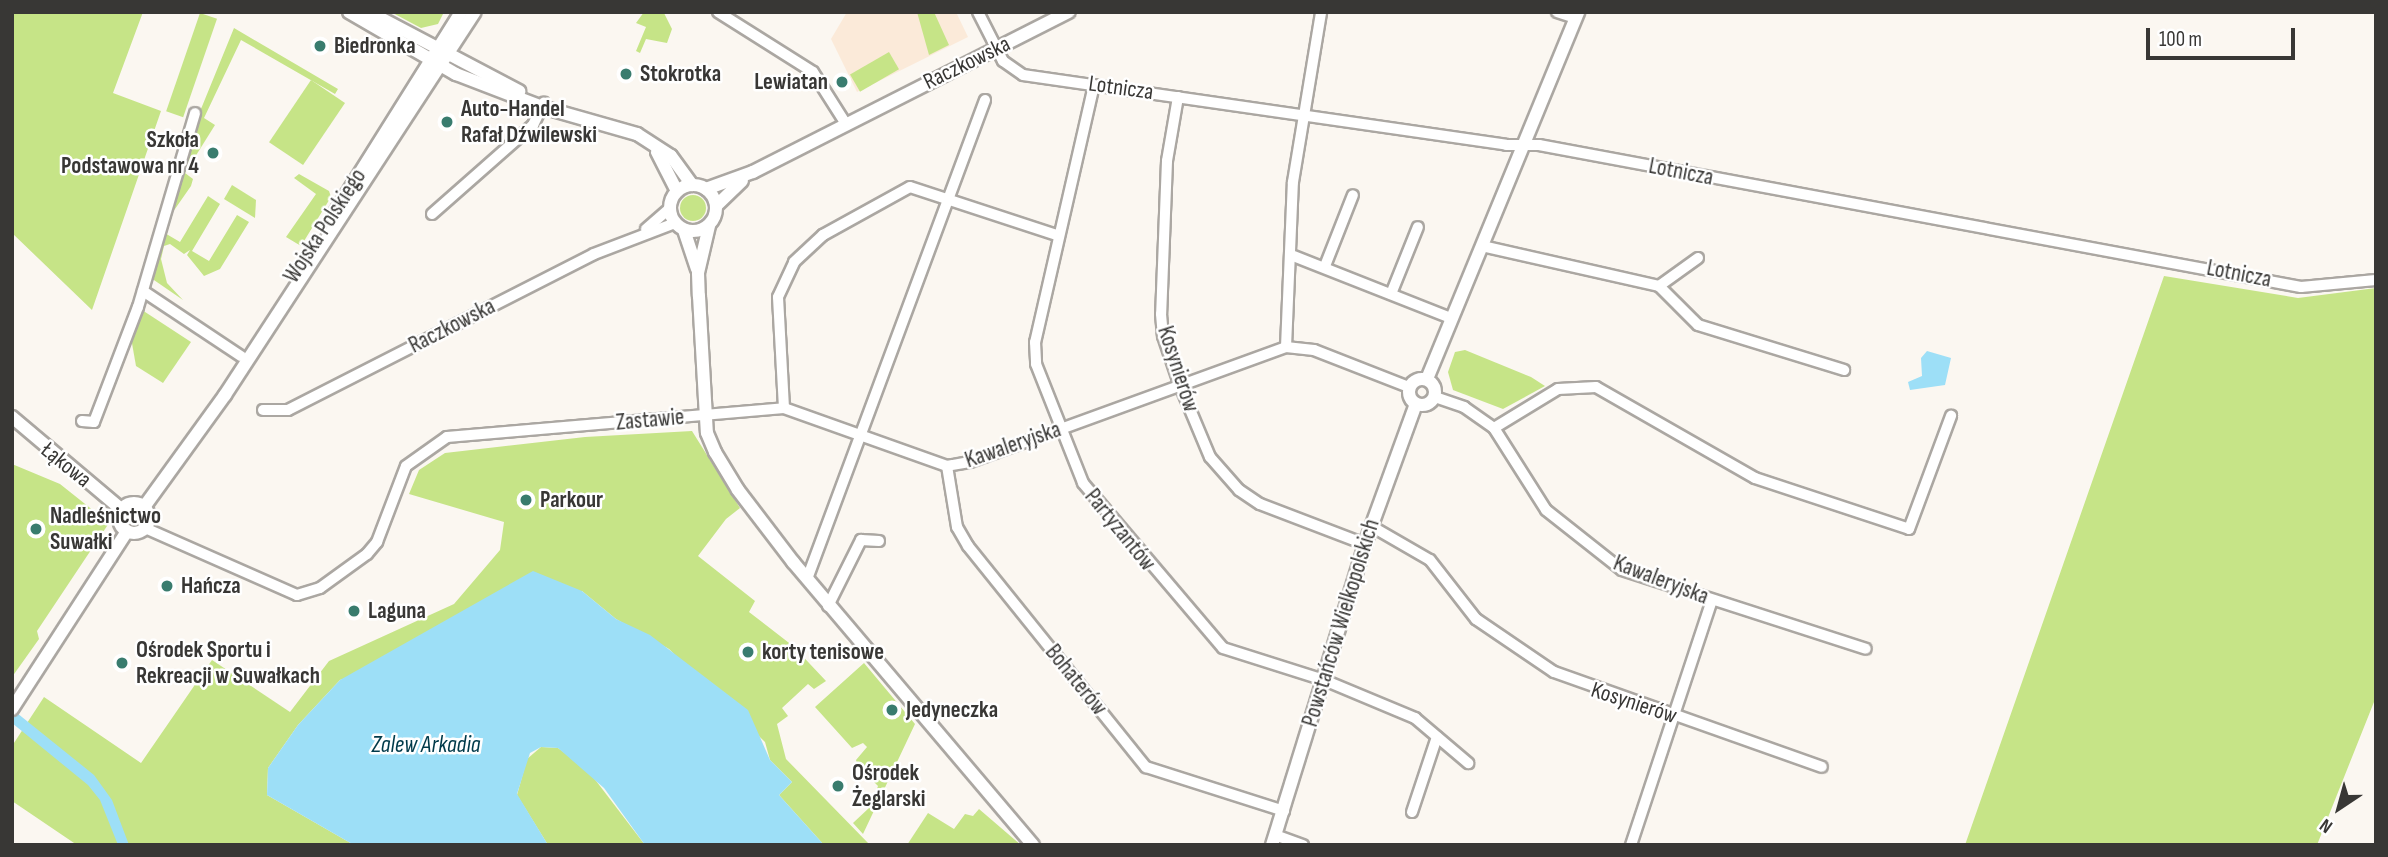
<!DOCTYPE html>
<meta charset="utf-8">
<style>
body{margin:0}
#map{position:relative;width:2388px;height:857px;overflow:hidden;background:#fbf7f1;font-family:"Sofia Sans Condensed",sans-serif}
div>[style]{position:absolute}
[style*='--x']{left:calc(var(--x)*1px);top:calc(var(--y)*1px);width:calc(var(--w)*1px);rotate:calc(var(--a)*1deg)}
.education>*{inset:0;background:#fbead9}
.green>*{inset:0;background:#c6e487;transform-origin:0 0}
.round{border-radius:50%}
.water>*{inset:0;background:#9ddff7}
.roads{filter:drop-shadow(2px 0 #aba7a2) drop-shadow(-2px 0 #aba7a2) drop-shadow(0 2px #aba7a2) drop-shadow(0 -2px #aba7a2)}
.street>*{height:10px;margin:-5px;padding:0 5px;transform-origin:5px;border-radius:5px;background:#fff}
.secondary>*{height:12px;margin:-6px;padding:0 6px;transform-origin:6px;border-radius:6px;background:#fff}
.secondary>.ring{margin:-6px;padding:0;box-sizing:content-box;background:none;border:12px solid #fff;border-radius:50%}
.dots>*{width:19px;height:19px;translate:-50% -50%;box-sizing:border-box;border:4px solid #fff;border-radius:50%}
span{translate:-50% -50%;white-space:nowrap;text-align:center;line-height:1.15;-webkit-text-stroke:5px #fff;paint-order:stroke}
.poi-label{font-size:23px;color:#383735;font-weight:700}
.left{translate:0 -50%;text-align:left}
.right{translate:-100% -50%;text-align:right}
.street-label{font-size:23px;color:#383735}
.water-label{font-size:24px;color:#003a4a;font-style:italic}
.frame{position:absolute;inset:0;border:14px solid #383735;pointer-events:none}
.north{position:absolute;left:2304px;top:773px;width:70px;height:70px;-webkit-text-stroke:5px #fff;paint-order:stroke;rotate:216deg;font-size:19px;font-weight:700;line-height:28px;text-align:center;color:#383735}
.north::after{content:'';display:block;margin:auto;width:24px;height:32px;background:#383735;clip-path:polygon(50% 0,100% 100%,50% 72%,0 100%)}
.scale{position:absolute;left:2146px;top:28px;width:149px;height:32px;box-sizing:border-box;border:4px solid #383735;border-top:0;padding-left:9px;font-size:21px;line-height:24px;white-space:nowrap;color:#383735;-webkit-text-stroke:5px #fff;paint-order:stroke}
</style>
<div id="map">
<div class="education">
<i style="clip-path:polygon(847px 12px,956px 12px,968px 37px,857px 92px,831px 39px)"></i>
</div>
<div class="green">
<i style="clip-path:polygon(12px 12px,143px 12px,113px 93px,161px 111px,92px 310px,12px 233px)"></i>
<i style="clip-path:polygon(391px 12px,444px 12px,438px 24px,421px 28px)"></i>
<i style="clip-path:polygon(644px 12px,664px 13px,672px 29px,667px 43px,646px 39px,640px 53px,636px 51px,646px 27px,636px 23px)"></i>
<i style="clip-path:polygon(917px 12px,934px 12px,949px 45px,929px 55px)"></i>
<i style="left:200px;top:13px;width:18px;height:104px;rotate:19deg"></i>
<i style="clip-path:polygon(234px 28px,338px 89px,335px 94px,241px 40px,204px 118px,215px 125px,185px 173px,193px 179px,191px 186px,168px 219px,192px 131px)"></i>
<i style="left:889px;top:52px;width:20px;height:45px;rotate:60deg"></i>
<i style="left:311px;top:80px;width:41px;height:75px;rotate:34deg"></i>
<i style="clip-path:polygon(299px 174px,329px 191px,331px 197px,301px 246px,286px 237px,316px 194px,294px 178px)"></i>
<i style="clip-path:polygon(232px 185px,256px 200px,255px 218px,224px 199px)"></i>
<i class="round" style="left:680px;top:195px;width:26px;height:26px"></i>
<i style="clip-path:polygon(208px 196px,220px 204px,192px 251px,209px 261px,237px 215px,249px 222px,220px 269px,204px 276px,187px 255px,190px 250px,184px 254px,170px 244px,164px 246px,161px 259px,167px 283px,183px 300px,151px 278px,164px 223px,169px 222px,163px 232px,180px 242px)"></i>
<i style="clip-path:polygon(2164px 276px,2298px 298px,2376px 288px,2376px 697px,2317px 845px,1965px 845px)"></i>
<i style="clip-path:polygon(142px 310px,191px 342px,163px 383px,136px 366px,130px 332px)"></i>
<i style="clip-path:polygon(1465px 350px,1531px 377px,1545px 386px,1503px 409px,1453px 390px,1448px 372px,1455px 352px)"></i>
<i style="clip-path:polygon(692px 431px,740px 508px,726px 519px,698px 556px,755px 601px,749px 612px,793px 646px,826px 681px,814px 689px,808px 684px,782px 708px,788px 716px,777px 724px,786px 759px,870px 845px,824px 845px,779px 795px,792px 782px,770px 760px,765px 742px,669px 649px,616px 619px,582px 591px,340px 680px,298px 725px,268px 768px,267px 795px,354px 845px,77px 845px,12px 801px,12px 746px,44px 697px,141px 763px,212px 660px,290px 712px,329px 661px,454px 604px,500px 550px,504px 522px,409px 494px,419px 470px,445px 453px,585px 437px)"></i>
<i style="clip-path:polygon(12px 464px,60px 484px,109px 523px,37px 631px,39px 639px,12px 677px)"></i>
<i style="clip-path:polygon(864px 663px,915px 724px,863px 834px,853px 823px,870px 807px,878px 786px,858px 766px,856px 760px,867px 747px,863px 743px,852px 748px,815px 707px)"></i>
<i style="clip-path:polygon(541px 747px,558px 748px,587px 769px,645px 845px,548px 845px,517px 795px,527px 759px)"></i>
<i style="clip-path:polygon(979px 809px,1021px 845px,907px 845px,928px 813px,954px 829px,965px 814px,973px 816px)"></i>
</div>
<div class="water">
<i style="clip-path:polygon(1927px 351px,1951px 358px,1945px 385px,1910px 390px,1908px 382px,1922px 376px,1921px 358px)"></i>
<i style="clip-path:polygon(533px 571px,582px 591px,616px 619px,650px 635px,748px 710px,770px 760px,792px 782px,779px 795px,824px 845px,645px 845px,604px 788px,558px 748px,541px 747px,530px 753px,517px 794px,548px 845px,354px 845px,267px 795px,268px 768px,298px 725px,340px 680px)"></i>
<i style="clip-path:polygon(12px 709px,94px 775px,112px 800px,129px 845px,118px 845px,100px 800px,88px 785px,12px 723px)"></i>
</div>
<div class="roads">
<div class="street">
<i style="--x:718;--y:12;--w:112;--a:32.3"></i>
<i style="--x:813;--y:72;--w:62;--a:57.6"></i>
<i style="--x:978;--y:12;--w:55;--a:63"></i>
<i style="--x:1003;--y:61;--w:24;--a:35"></i>
<i style="--x:1023;--y:75;--w:488;--a:8.2"></i>
<i style="--x:1506;--y:145;--w:33;--a:0"></i>
<i style="--x:1539;--y:145;--w:775;--a:10.56"></i>
<i style="--x:2301;--y:287;--w:75;--a:-5.3"></i>
<i style="--x:1557;--y:12;--w:20;--a:18"></i>
<i style="--x:1094;--y:85;--w:264;--a:102.9"></i>
<i style="--x:1035;--y:342;--w:22;--a:87"></i>
<i style="--x:1036;--y:364;--w:128;--a:68.4"></i>
<i style="--x:1083;--y:483;--w:216;--a:49.7"></i>
<i style="--x:1223;--y:648;--w:106;--a:17.6"></i>
<i style="--x:1324;--y:680;--w:99;--a:22.7"></i>
<i style="--x:1415;--y:718;--w:70;--a:40.3"></i>
<i style="--x:1178;--y:97;--w:65;--a:99.8"></i>
<i style="--x:1167;--y:161;--w:153;--a:92.2"></i>
<i style="--x:1161;--y:314;--w:22;--a:85"></i>
<i style="--x:1163;--y:336;--w:50;--a:71.2"></i>
<i style="--x:1179;--y:383;--w:80;--a:67.3"></i>
<i style="--x:1210;--y:457;--w:44;--a:48.7"></i>
<i style="--x:1239;--y:490;--w:25;--a:34"></i>
<i style="--x:1260;--y:504;--w:112;--a:20.9"></i>
<i style="--x:432;--y:214;--w:135;--a:-41.4"></i>
<i style="--x:533;--y:125;--w:25;--a:-64"></i>
<i style="--x:646;--y:229;--w:30;--a:-41"></i>
<i style="--x:1482;--y:246;--w:181;--a:12.7"></i>
<i style="--x:1659;--y:286;--w:55;--a:45"></i>
<i style="--x:1698;--y:325;--w:153;--a:17.1"></i>
<i style="--x:1291;--y:255;--w:172;--a:21.5"></i>
<i style="--x:1325;--y:266;--w:76;--a:-68.5"></i>
<i style="--x:1659;--y:286;--w:48;--a:-35.7"></i>
<i style="--x:143;--y:291;--w:118;--a:33.6"></i>
<i style="--x:1391;--y:294;--w:72;--a:-68.1"></i>
<i style="--x:1286;--y:347;--w:165;--a:-87.6"></i>
<i style="--x:1293;--y:182;--w:172;--a:-80.6"></i>
<i style="--x:1435;--y:397;--w:31;--a:19"></i>
<i style="--x:1464;--y:407;--w:37;--a:35"></i>
<i style="--x:1494;--y:428;--w:97;--a:57.6"></i>
<i style="--x:1546;--y:510;--w:97;--a:38.3"></i>
<i style="--x:1622;--y:570;--w:256;--a:17.9"></i>
<i style="--x:784;--y:408;--w:111;--a:-93.1"></i>
<i style="--x:778;--y:297;--w:38;--a:-65"></i>
<i style="--x:794;--y:262;--w:40;--a:-43"></i>
<i style="--x:823;--y:235;--w:99;--a:-28.9"></i>
<i style="--x:910;--y:187;--w:155;--a:18.1"></i>
<i style="--x:263;--y:410;--w:25;--a:0"></i>
<i style="--x:288;--y:410;--w:343;--a:-27"></i>
<i style="--x:594;--y:254;--w:87;--a:-20.9"></i>
<i style="--x:82;--y:421;--w:12;--a:5"></i>
<i style="--x:94;--y:422;--w:123;--a:-69.1"></i>
<i style="--x:138;--y:307;--w:202;--a:-73.6"></i>
<i style="--x:1494;--y:428;--w:75;--a:-31.4"></i>
<i style="--x:1558;--y:389;--w:38;--a:-3"></i>
<i style="--x:1596;--y:387;--w:183;--a:29.8"></i>
<i style="--x:1755;--y:478;--w:162;--a:18.3"></i>
<i style="--x:1909;--y:529;--w:121;--a:-69.6"></i>
<i style="--x:947;--y:466;--w:62;--a:80.7"></i>
<i style="--x:957;--y:527;--w:22;--a:60"></i>
<i style="--x:968;--y:546;--w:284;--a:51.2"></i>
<i style="--x:1146;--y:767;--w:145;--a:17.7"></i>
<i style="--x:1371;--y:526;--w:68;--a:30"></i>
<i style="--x:1430;--y:560;--w:75;--a:52.1"></i>
<i style="--x:1476;--y:619;--w:94;--a:34.2"></i>
<i style="--x:1554;--y:672;--w:284;--a:19.5"></i>
<i style="--x:145;--y:528;--w:166;--a:23.8"></i>
<i style="--x:297;--y:595;--w:24;--a:-17"></i>
<i style="--x:320;--y:588;--w:58;--a:-35.9"></i>
<i style="--x:367;--y:554;--w:16;--a:-50"></i>
<i style="--x:377;--y:542;--w:81;--a:-69.1"></i>
<i style="--x:406;--y:466;--w:50;--a:-35.3"></i>
<i style="--x:447;--y:437;--w:338;--a:-4.9"></i>
<i style="--x:784;--y:408;--w:173;--a:19.6"></i>
<i style="--x:947;--y:466;--w:23;--a:-10"></i>
<i style="--x:970;--y:462;--w:336;--a:-20"></i>
<i style="--x:1286;--y:347;--w:28;--a:6"></i>
<i style="--x:1314;--y:350;--w:102;--a:21.3"></i>
<i style="--x:807;--y:579;--w:511;--a:-69.61"></i>
<i style="--x:828;--y:606;--w:74;--a:-63.4"></i>
<i style="--x:861;--y:540;--w:18;--a:3"></i>
<i style="--x:1412;--y:812;--w:79;--a:-71.6"></i>
<i style="--x:1275;--y:835;--w:30;--a:20"></i>
<i style="--x:1631;--y:845;--w:258;--a:-71.7"></i>
</div>
<div class="secondary">
<i style="--x:349;--y:12;--w:124;--a:30.1"></i>
<i style="--x:456;--y:74;--w:92;--a:21"></i>
<i style="--x:542;--y:107;--w:99;--a:15.9"></i>
<i style="--x:637;--y:134;--w:40;--a:32.9"></i>
<i style="--x:671;--y:156;--w:36;--a:54"></i>
<i style="--x:369;--y:12;--w:170;--a:27.8"></i>
<i style="--x:657;--y:152;--w:44;--a:62.9"></i>
<i class="ring" style="left:670px;top:185px;width:34px;height:34px"></i>
<i style="--x:706;--y:189;--w:50;--a:-19.9"></i>
<i style="--x:753;--y:172;--w:354;--a:-26.9"></i>
<i style="--x:716;--y:206;--w:36;--a:-44"></i>
<i style="--x:333;--y:216;--w:241;--a:-57.9"></i>
<i style="--x:709;--y:226;--w:48;--a:103.2"></i>
<i style="--x:698;--y:273;--w:23;--a:88"></i>
<i style="--x:699;--y:296;--w:137;--a:86.7"></i>
<i style="--x:707;--y:433;--w:21;--a:67"></i>
<i style="--x:715;--y:452;--w:44;--a:58.8"></i>
<i style="--x:738;--y:490;--w:91;--a:52.6"></i>
<i style="--x:793;--y:562;--w:371;--a:49.7"></i>
<i style="--x:684;--y:230;--w:41;--a:71.6"></i>
<i class="ring" style="left:1409px;top:379px;width:14px;height:14px"></i>
<i style="--x:1427;--y:379;--w:397;--a:-67.6"></i>
<i style="--x:12;--y:417;--w:144;--a:40.2"></i>
<i class="ring" style="left:119px;top:503px;width:18px;height:18px"></i>
<i style="--x:144;--y:507;--w:138;--a:-54.1"></i>
<i style="--x:225;--y:395;--w:457;--a:-56.9"></i>
<i style="--x:12;--y:709;--w:212;--a:-57.1"></i>
<i style="--x:1272;--y:845;--w:315;--a:-72.8"></i>
<i style="--x:1365;--y:544;--w:149;--a:-70"></i>
</div>
</div>
<div class="dots">
<i style="left:320px;top:46px;background:#397c6e"></i>
<i style="left:626px;top:74px;background:#397c6e"></i>
<i style="left:842px;top:82px;background:#397c6e"></i>
<i style="left:447px;top:122px;background:#397c6e"></i>
<i style="left:213px;top:153px;background:#397c6e"></i>
<i style="left:526px;top:500px;background:#397c6e"></i>
<i style="left:36px;top:529px;background:#397c6e"></i>
<i style="left:167px;top:586px;background:#397c6e"></i>
<i style="left:354px;top:611px;background:#397c6e"></i>
<i style="left:748px;top:652px;background:#397c6e"></i>
<i style="left:122px;top:663px;background:#397c6e"></i>
<i style="left:892px;top:710px;background:#397c6e"></i>
<i style="left:838px;top:786px;background:#397c6e"></i>
</div>
<div class="poi-label">
<span class="left" style="left:334px;top:46px">Biedronka</span>
<span class="left" style="left:640px;top:74px">Stokrotka</span>
<span class="right" style="left:828px;top:82px">Lewiatan</span>
<span class="left" style="left:461px;top:122px">Auto-Handel<br>Rafał Dźwilewski</span>
<span class="right" style="left:199px;top:153px">Szkoła<br>Podstawowa nr 4</span>
<span class="left" style="left:540px;top:500px">Parkour</span>
<span class="left" style="left:50px;top:529px">Nadleśnictwo<br>Suwałki</span>
<span class="left" style="left:181px;top:586px">Hańcza</span>
<span class="left" style="left:368px;top:611px">Laguna</span>
<span class="left" style="left:136px;top:663px">Ośrodek Sportu i<br>Rekreacji w Suwałkach</span>
<span class="left" style="left:762px;top:652px">korty tenisowe</span>
<span class="left" style="left:906px;top:710px">Jedyneczka</span>
<span class="left" style="left:852px;top:786px">Ośrodek<br>Żeglarski</span>
</div>
<div class="street-label">
<span style="left:967px;top:63px;rotate:-26deg">Raczkowska</span>
<span style="left:1121px;top:88px;rotate:8deg">Lotnicza</span>
<span style="left:1681px;top:172px;rotate:11deg">Lotnicza</span>
<span style="left:325px;top:226px;rotate:-57deg">Wojska Polskiego</span>
<span style="left:2239px;top:274px;rotate:11deg">Lotnicza</span>
<span style="left:452px;top:326px;rotate:-27deg">Raczkowska</span>
<span style="left:1178px;top:369px;rotate:72deg">Kosynierów</span>
<span style="left:650px;top:420px;rotate:-5deg">Zastawie</span>
<span style="left:1013px;top:445px;rotate:-19deg">Kawaleryjska</span>
<span style="left:66px;top:465px;rotate:39deg">Łąkowa</span>
<span style="left:1120px;top:530px;rotate:51deg">Partyzantów</span>
<span style="left:1661px;top:580px;rotate:21deg">Kawaleryjska</span>
<span style="left:1341px;top:623px;rotate:-73deg">Powstańców Wielkopolskich</span>
<span style="left:1076px;top:680px;rotate:51deg">Bohaterów</span>
<span style="left:1634px;top:703px;rotate:18deg">Kosynierów</span>
</div>
<div class="water-label">
<span style="left:426px;top:745px">Zalew Arkadia</span>
</div>
<div class="frame"></div>
<div class="north">N</div>
<div class="scale">100 m</div>
</div>
